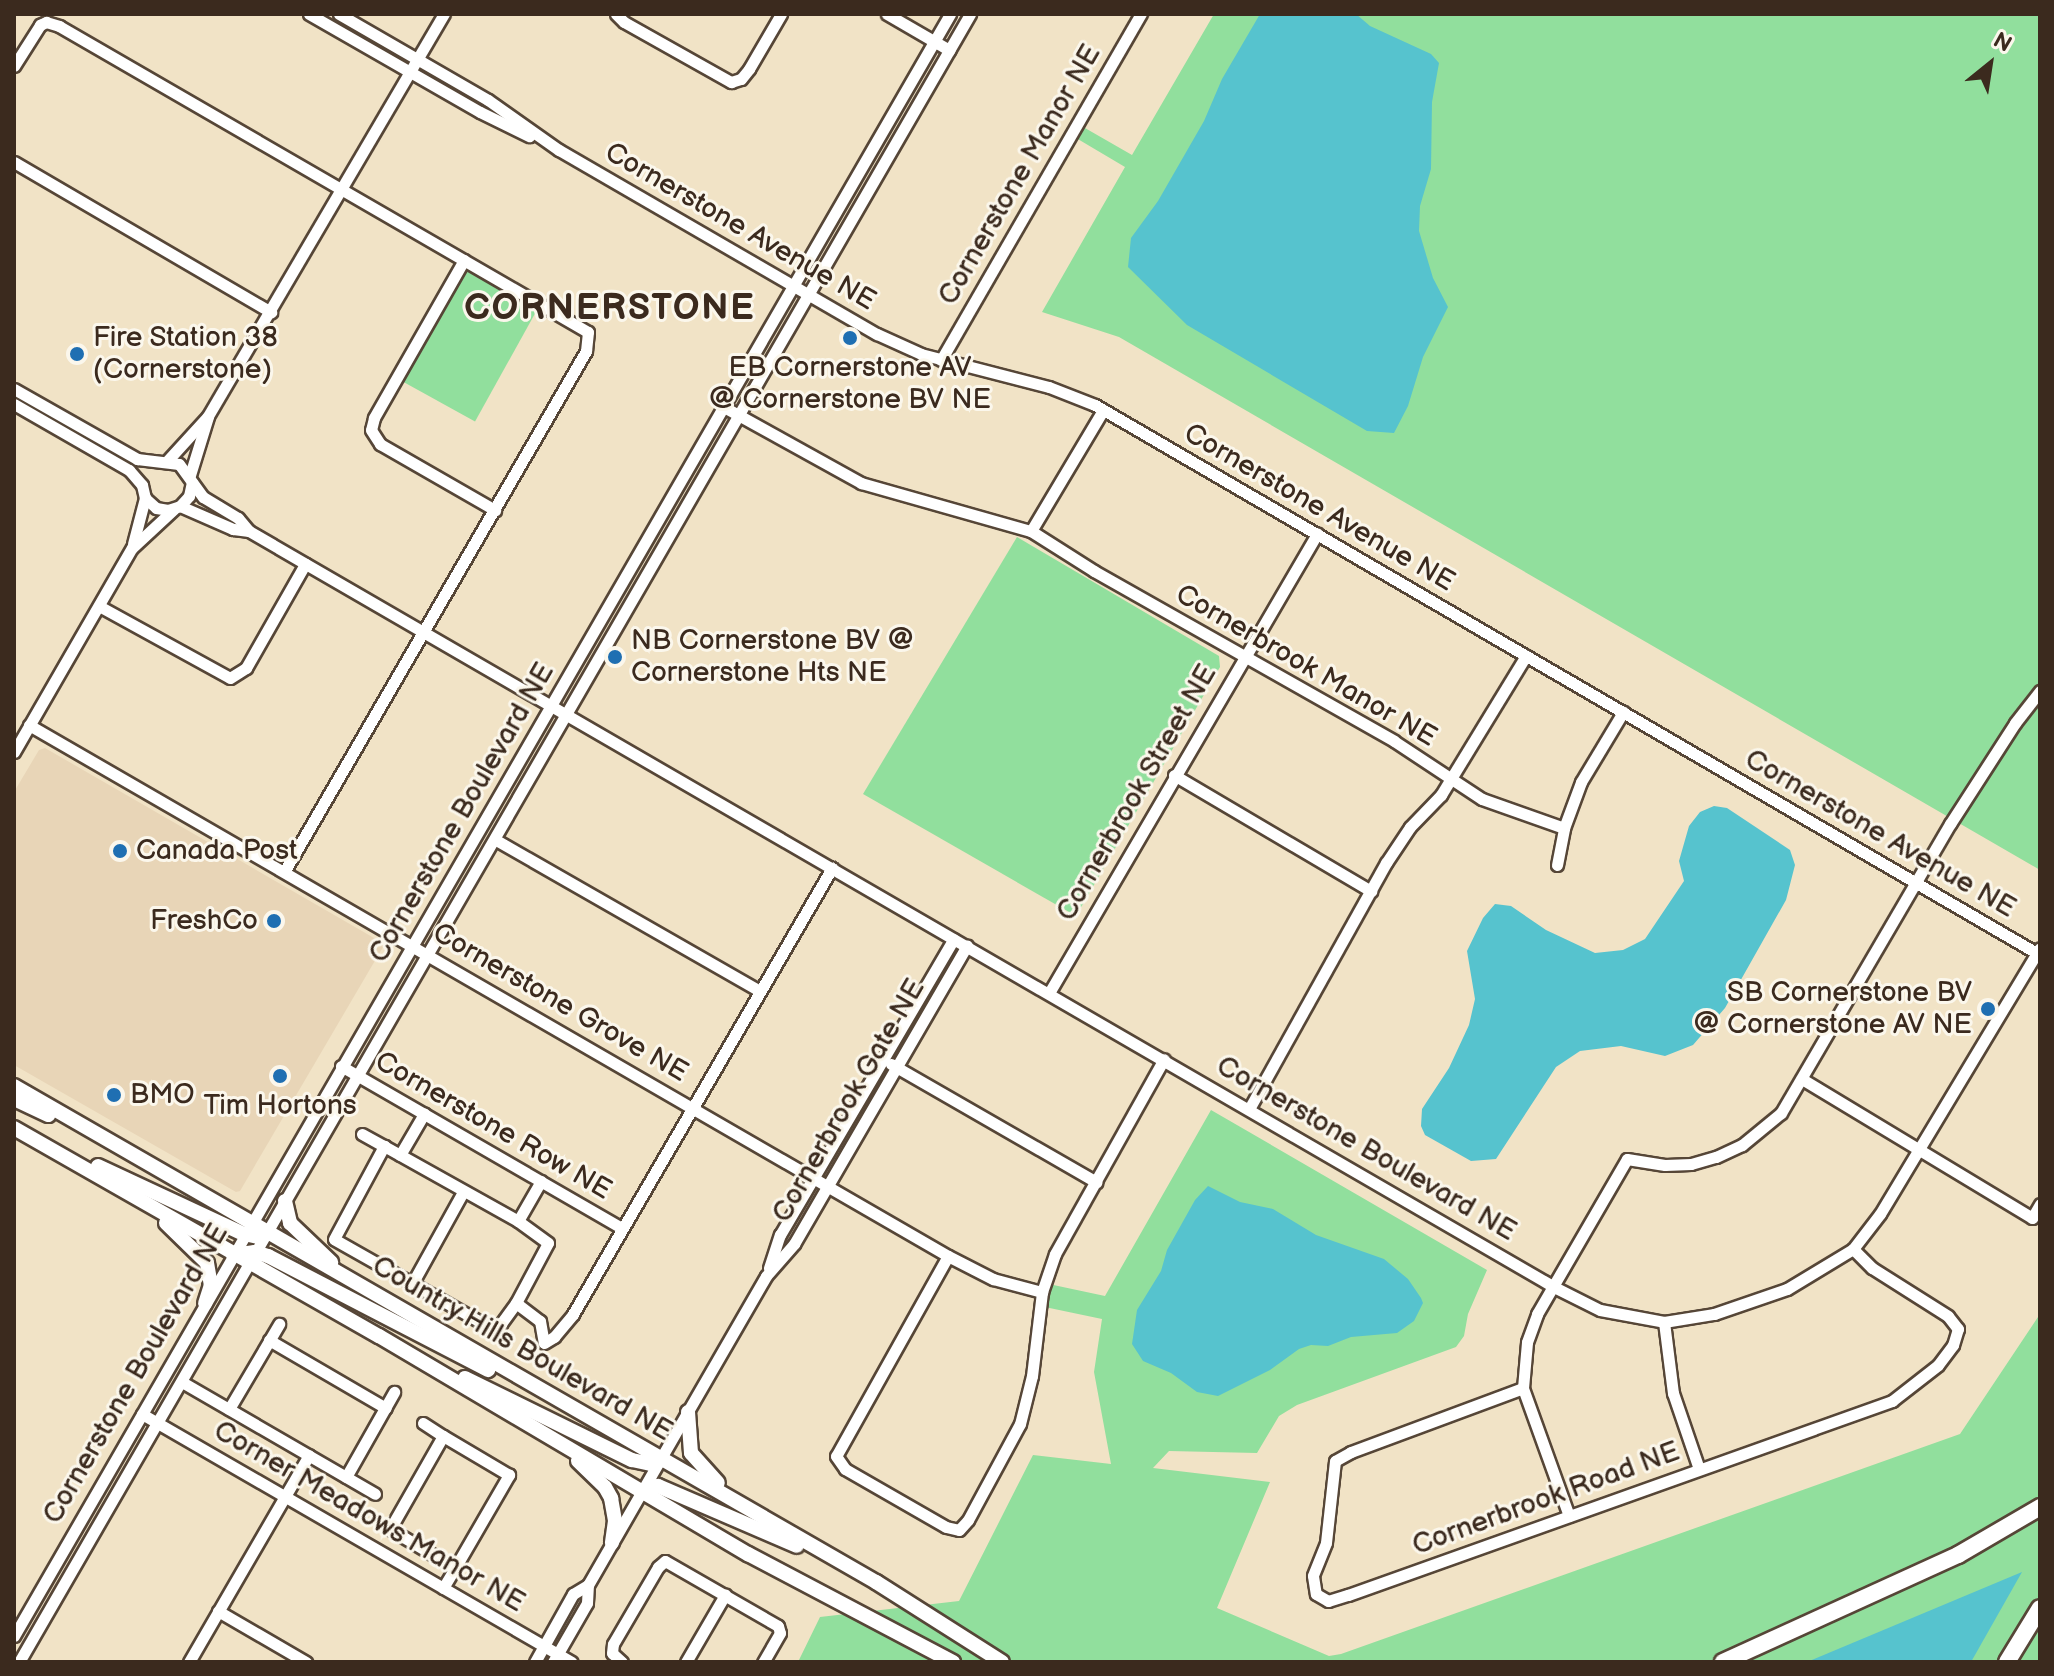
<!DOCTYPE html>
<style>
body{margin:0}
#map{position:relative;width:2054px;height:1676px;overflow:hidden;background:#f1e3c6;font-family:"Balsamiq Sans",sans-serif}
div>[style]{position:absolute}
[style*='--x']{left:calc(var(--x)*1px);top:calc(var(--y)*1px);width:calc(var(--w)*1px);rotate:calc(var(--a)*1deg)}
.built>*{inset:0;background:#e8d5b7}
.green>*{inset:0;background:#91df9d;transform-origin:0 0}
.water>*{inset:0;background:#56c3ce}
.roads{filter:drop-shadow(2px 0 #564637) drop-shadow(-2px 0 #564637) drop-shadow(0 2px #564637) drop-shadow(0 -2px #564637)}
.minor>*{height:11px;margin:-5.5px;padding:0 5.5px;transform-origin:5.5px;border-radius:5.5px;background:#fff}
.major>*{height:14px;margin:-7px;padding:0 7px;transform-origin:7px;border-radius:7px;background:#fff}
.highway>*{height:16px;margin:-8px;padding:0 8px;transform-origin:8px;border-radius:8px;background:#fff}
.dots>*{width:22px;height:22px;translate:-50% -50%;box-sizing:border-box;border:4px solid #fbf7ec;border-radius:50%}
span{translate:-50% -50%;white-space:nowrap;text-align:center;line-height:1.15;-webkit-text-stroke:6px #fbf7ec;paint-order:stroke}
.street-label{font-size:28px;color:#3b2a1e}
.poi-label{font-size:28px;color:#3b2a1e}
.left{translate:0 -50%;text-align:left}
.right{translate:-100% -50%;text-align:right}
.district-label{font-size:36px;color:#3b2a1e;font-weight:700;letter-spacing:2px}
.frame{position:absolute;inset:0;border:16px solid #3b2a1e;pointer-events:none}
.north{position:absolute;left:1950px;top:24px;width:80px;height:80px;-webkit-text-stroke:6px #fbf7ec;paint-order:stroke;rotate:30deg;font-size:22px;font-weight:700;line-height:32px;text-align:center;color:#3b2a1e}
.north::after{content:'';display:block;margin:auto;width:28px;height:36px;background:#3b2a1e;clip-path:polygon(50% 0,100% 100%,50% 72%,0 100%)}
</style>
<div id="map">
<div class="built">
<i style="clip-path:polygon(45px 748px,381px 942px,383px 947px,240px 1191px,236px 1192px,14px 1065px,14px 792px,39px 750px)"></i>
</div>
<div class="green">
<i style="clip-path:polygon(1214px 14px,2040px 14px,2040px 870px,1119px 337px,1042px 312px,1125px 167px,1071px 135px,1078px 124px,1132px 155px)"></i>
<i style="left:464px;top:260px;width:88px;height:136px;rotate:29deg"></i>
<i style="clip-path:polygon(1017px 537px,1219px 656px,1220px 667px,1076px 916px,863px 794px)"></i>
<i style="clip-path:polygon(1211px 1110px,1487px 1270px,1468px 1314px,1464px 1336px,1456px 1347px,1297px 1405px,1279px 1416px,1257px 1453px,1169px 1451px,1153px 1468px,1270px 1482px,1217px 1608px,1329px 1656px,1341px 1654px,1960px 1434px,2040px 1314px,2040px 1662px,798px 1662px,820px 1617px,959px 1601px,1033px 1455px,1111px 1464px,1094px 1372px,1102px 1319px,1040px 1306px,1044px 1283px,1105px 1296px)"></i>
</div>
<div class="water">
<i style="clip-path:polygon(1260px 14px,1356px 14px,1370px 26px,1431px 54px,1439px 63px,1432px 102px,1431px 169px,1420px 206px,1419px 231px,1433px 278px,1448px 307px,1423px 357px,1408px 406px,1394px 433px,1367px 431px,1187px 325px,1128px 267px,1131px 238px,1158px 201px,1204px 121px,1222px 79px)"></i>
<i style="clip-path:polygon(1714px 806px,1727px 808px,1790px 850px,1795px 865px,1786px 900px,1725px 1008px,1693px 1045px,1665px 1056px,1621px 1046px,1580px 1051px,1556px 1067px,1496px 1159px,1471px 1161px,1425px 1135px,1421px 1126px,1422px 1109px,1449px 1068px,1469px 1025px,1475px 999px,1467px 951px,1483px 918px,1495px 904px,1511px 906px,1546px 930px,1595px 953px,1623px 950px,1645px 939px,1684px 881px,1679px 861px,1689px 826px,1700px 812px)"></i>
<i style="clip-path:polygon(1208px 1186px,1240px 1202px,1273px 1209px,1316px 1235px,1384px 1259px,1408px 1279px,1421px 1298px,1423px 1303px,1414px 1321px,1397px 1333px,1351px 1337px,1328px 1346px,1311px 1345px,1299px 1349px,1270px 1370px,1218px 1396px,1197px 1392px,1171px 1373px,1143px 1361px,1132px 1344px,1137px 1310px,1161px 1271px,1167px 1250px,1195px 1200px)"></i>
<i style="clip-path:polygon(2022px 1572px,1971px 1662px,1807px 1662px)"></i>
</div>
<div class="roads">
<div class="minor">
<i style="--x:309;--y:14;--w:197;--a:29.8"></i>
<i style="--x:480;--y:112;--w:55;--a:26.1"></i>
<i style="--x:339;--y:14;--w:172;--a:30"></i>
<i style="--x:488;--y:100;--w:87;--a:35.2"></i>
<i style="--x:559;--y:150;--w:367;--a:30.1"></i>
<i style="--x:877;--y:334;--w:48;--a:24.4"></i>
<i style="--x:921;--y:354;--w:132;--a:14.5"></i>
<i style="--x:1049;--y:387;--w:49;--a:21.4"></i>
<i style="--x:1095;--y:405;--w:1093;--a:30.2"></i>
<i style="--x:616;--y:14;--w:11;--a:45"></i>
<i style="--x:624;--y:22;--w:123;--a:29.3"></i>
<i style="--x:731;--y:82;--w:10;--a:-17"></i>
<i style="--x:741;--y:79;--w:13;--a:-51"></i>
<i style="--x:749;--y:69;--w:64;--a:-59.8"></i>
<i style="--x:887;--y:14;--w:72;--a:30.1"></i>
<i style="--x:14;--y:66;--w:49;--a:-57.6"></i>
<i style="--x:40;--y:25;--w:7;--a:-27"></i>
<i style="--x:46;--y:22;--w:14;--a:17"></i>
<i style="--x:59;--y:26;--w:611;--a:30.05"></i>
<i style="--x:588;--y:332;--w:19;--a:96"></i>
<i style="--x:586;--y:351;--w:602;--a:120.1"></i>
<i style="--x:14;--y:162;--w:298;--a:30.3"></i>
<i style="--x:464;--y:260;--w:182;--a:119.7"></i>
<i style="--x:374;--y:418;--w:12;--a:104"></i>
<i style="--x:371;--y:430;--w:17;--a:57"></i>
<i style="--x:380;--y:444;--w:133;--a:29.9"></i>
<i style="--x:941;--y:360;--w:400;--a:-60"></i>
<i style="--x:14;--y:389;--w:142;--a:29.6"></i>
<i style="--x:137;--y:459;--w:42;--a:6.8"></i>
<i style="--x:179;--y:464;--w:41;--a:54"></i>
<i style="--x:203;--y:497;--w:41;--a:31"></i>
<i style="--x:238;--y:518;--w:17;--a:50"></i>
<i style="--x:249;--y:531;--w:1508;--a:30.08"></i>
<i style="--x:1554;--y:1287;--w:51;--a:26.6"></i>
<i style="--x:1600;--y:1310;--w:65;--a:10.6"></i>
<i style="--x:1664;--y:1322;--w:51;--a:-9.1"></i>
<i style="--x:1714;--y:1314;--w:77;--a:-18.9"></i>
<i style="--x:1787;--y:1289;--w:77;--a:-31.2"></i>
<i style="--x:1853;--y:1249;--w:44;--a:-52.4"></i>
<i style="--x:1880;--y:1214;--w:310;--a:-59"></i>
<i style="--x:14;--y:404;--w:133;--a:29.9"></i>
<i style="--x:129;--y:470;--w:20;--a:49"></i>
<i style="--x:142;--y:485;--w:13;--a:77"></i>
<i style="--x:145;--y:498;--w:15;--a:42"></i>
<i style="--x:156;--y:508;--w:12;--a:9"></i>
<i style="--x:168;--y:510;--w:13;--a:-18"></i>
<i style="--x:180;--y:506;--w:13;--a:-48"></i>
<i style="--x:189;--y:496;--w:14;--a:-78"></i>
<i style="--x:724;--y:407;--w:157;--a:29"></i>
<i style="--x:861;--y:483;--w:177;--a:15.8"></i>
<i style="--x:1031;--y:531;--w:75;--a:32.4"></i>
<i style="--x:1094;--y:571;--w:345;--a:29.5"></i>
<i style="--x:1394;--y:741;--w:105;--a:33.4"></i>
<i style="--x:1482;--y:799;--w:87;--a:19.5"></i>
<i style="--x:168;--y:460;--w:59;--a:-47.7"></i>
<i style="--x:208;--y:416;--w:466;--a:-59.6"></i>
<i style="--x:190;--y:475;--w:61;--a:-72.8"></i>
<i style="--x:180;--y:506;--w:58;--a:23.5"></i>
<i style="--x:233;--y:529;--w:16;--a:7"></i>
<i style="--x:1031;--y:531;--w:141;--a:-59.2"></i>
<i style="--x:133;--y:544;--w:48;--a:-75.4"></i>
<i style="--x:99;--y:606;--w:149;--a:28.8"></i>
<i style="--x:230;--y:678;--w:19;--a:-32"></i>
<i style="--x:246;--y:668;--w:120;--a:-60.4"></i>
<i style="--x:29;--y:725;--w:1061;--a:30.02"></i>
<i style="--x:948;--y:1256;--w:51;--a:27.1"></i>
<i style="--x:993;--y:1279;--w:51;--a:14.9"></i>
<i style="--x:14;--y:752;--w:236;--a:-60"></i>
<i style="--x:132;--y:548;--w:57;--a:-42.9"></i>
<i style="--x:1174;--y:775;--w:229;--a:30.5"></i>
<i style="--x:496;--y:840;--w:304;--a:29.8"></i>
<i style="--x:1557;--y:865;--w:38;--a:-79"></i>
<i style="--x:1564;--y:828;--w:49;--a:-69.7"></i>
<i style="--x:1581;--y:782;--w:82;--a:-59"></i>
<i style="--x:1049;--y:993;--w:532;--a:-59.72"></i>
<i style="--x:891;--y:1064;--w:237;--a:29.9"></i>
<i style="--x:341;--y:1066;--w:324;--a:30"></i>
<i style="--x:1802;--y:1079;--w:269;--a:31.1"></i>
<i style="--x:2032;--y:1218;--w:16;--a:-60"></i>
<i style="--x:1249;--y:1109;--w:282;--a:-60.9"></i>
<i style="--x:1386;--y:863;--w:43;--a:-56.3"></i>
<i style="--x:1410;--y:827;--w:45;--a:-45.9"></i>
<i style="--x:1441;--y:795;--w:163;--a:-58.6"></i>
<i style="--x:362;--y:1134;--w:25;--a:29"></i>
<i style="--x:400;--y:1155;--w:48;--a:-59.7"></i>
<i style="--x:518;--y:1221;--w:46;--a:-60.1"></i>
<i style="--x:948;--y:1256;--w:229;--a:119.2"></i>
<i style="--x:836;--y:1456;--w:16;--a:55"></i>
<i style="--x:845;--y:1469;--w:116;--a:29.9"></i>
<i style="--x:946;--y:1527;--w:13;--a:13"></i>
<i style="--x:959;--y:1530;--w:13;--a:-48"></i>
<i style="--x:968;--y:1520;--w:109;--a:-61.6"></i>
<i style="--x:1020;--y:1424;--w:49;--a:-76"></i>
<i style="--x:1032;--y:1376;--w:85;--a:-83.2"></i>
<i style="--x:1042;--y:1292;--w:40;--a:-71.1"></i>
<i style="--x:1055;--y:1254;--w:223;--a:-60.8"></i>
<i style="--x:769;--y:1268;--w:35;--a:-72"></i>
<i style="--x:780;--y:1235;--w:343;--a:-59.6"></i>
<i style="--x:412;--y:1284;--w:105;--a:-61"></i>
<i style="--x:516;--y:1303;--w:26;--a:126"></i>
<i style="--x:501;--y:1324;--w:11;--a:158"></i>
<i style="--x:491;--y:1328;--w:180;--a:-150.5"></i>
<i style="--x:334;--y:1239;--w:106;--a:-61.7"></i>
<i style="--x:384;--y:1146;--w:154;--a:29.2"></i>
<i style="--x:518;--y:1221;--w:37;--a:36"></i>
<i style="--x:548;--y:1243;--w:68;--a:118.1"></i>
<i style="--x:516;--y:1303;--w:30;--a:37"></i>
<i style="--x:540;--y:1321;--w:22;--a:80"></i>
<i style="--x:544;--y:1343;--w:12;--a:-31"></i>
<i style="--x:554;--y:1337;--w:30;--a:-50"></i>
<i style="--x:573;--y:1314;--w:516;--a:-59.86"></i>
<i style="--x:1664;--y:1322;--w:72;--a:82.8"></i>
<i style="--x:1673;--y:1393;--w:80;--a:71.1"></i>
<i style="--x:269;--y:1340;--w:135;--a:30.2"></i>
<i style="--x:182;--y:1382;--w:223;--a:30.1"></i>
<i style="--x:1523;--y:1388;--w:184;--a:159.6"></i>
<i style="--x:1351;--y:1452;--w:18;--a:151"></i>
<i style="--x:1335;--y:1461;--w:82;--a:96.3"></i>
<i style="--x:1326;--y:1543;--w:35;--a:112"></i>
<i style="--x:1313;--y:1576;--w:18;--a:81"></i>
<i style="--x:1316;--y:1594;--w:14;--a:30"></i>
<i style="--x:1328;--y:1601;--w:21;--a:-17"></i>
<i style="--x:1348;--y:1595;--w:578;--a:-19.63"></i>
<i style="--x:1892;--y:1401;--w:58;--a:-38"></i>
<i style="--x:1938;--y:1365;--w:25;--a:-53"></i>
<i style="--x:1953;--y:1345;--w:17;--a:-73"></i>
<i style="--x:1958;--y:1329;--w:16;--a:-128"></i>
<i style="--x:1948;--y:1316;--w:90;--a:-147.7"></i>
<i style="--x:1872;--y:1268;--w:27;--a:-135"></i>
<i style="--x:229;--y:1409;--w:99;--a:-59.5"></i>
<i style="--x:142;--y:1414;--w:496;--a:30"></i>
<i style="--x:423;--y:1423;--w:24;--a:33"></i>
<i style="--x:346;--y:1477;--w:98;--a:-60.5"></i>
<i style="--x:1569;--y:1516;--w:136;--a:-109.8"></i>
<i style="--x:1523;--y:1388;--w:46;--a:-85"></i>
<i style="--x:1527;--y:1342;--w:30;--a:-70"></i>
<i style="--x:1537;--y:1314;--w:179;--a:-59.9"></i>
<i style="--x:1627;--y:1159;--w:38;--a:9"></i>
<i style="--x:1665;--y:1165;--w:26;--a:-2"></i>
<i style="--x:1691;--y:1164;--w:26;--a:-16"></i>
<i style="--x:1716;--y:1157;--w:29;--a:-25"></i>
<i style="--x:1742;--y:1145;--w:50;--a:-39.4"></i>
<i style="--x:1781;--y:1113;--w:335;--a:-59.7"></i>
<i style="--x:1950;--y:824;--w:120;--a:-57.2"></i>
<i style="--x:2015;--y:723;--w:41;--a:-52"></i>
<i style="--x:443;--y:1588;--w:23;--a:-59"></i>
<i style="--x:455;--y:1568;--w:108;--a:-59.9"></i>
<i style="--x:509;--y:1475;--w:77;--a:-149.4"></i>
<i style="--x:443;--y:1436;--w:107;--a:119.7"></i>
<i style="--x:390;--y:1529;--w:76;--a:31"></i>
<i style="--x:218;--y:1611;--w:102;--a:30.1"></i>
<i style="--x:14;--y:1636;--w:1873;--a:-60.01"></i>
<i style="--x:19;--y:1662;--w:1903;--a:-60.01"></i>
<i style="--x:189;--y:1662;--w:239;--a:-59.9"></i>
<i style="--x:535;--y:1662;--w:78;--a:-60.8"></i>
<i style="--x:573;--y:1594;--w:17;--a:-31"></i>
<i style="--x:553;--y:1662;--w:68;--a:-60"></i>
<i style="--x:587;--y:1603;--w:18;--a:-87"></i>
<i style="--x:588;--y:1585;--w:146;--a:-60.1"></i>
<i style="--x:661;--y:1458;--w:210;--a:-60"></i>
<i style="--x:766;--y:1276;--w:43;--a:-48.8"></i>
<i style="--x:794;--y:1244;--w:345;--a:-59.9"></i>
<i style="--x:622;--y:1662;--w:13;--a:-138"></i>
<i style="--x:612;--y:1653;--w:9;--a:-84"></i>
<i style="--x:613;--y:1644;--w:89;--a:-59.7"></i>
<i style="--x:658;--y:1567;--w:9;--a:-41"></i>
<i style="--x:665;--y:1561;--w:130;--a:29.9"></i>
<i style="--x:778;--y:1626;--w:7;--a:74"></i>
<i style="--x:780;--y:1633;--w:34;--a:120"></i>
<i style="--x:686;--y:1662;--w:78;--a:-59.8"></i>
</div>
<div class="major">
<i style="--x:14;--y:1086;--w:995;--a:29.92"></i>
<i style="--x:876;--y:1582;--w:149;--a:32.4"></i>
<i style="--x:14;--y:1099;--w:38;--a:25"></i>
<i style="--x:14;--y:1128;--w:420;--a:29.7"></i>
<i style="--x:379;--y:1336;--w:429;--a:30.6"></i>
<i style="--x:748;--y:1554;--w:232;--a:27.8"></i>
<i style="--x:98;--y:1166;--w:161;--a:25"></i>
<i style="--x:244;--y:1234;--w:14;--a:12"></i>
<i style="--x:258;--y:1237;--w:10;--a:-24"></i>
<i style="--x:285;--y:1201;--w:23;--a:77"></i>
<i style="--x:290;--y:1223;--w:57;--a:43.6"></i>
<i style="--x:166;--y:1223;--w:57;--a:44.3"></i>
<i style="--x:207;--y:1263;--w:22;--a:80"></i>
<i style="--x:211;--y:1285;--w:19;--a:108"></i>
<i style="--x:233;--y:1255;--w:22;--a:-8"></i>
<i style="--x:255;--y:1252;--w:14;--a:17"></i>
<i style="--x:268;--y:1256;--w:248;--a:27.4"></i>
<i style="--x:465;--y:1378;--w:186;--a:26.2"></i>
<i style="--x:632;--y:1460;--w:19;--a:12"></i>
<i style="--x:651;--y:1464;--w:12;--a:-31"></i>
<i style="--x:688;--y:1412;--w:41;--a:85.8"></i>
<i style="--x:691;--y:1453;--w:40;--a:48"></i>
<i style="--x:578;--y:1461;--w:37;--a:44"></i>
<i style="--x:605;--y:1487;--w:13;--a:61"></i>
<i style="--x:611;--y:1498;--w:23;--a:80"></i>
<i style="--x:615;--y:1521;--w:22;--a:98"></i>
<i style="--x:642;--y:1492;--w:17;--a:-21"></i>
<i style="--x:658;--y:1486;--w:151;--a:23.3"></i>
</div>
<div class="highway">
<i style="--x:1723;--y:1662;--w:258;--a:-24.5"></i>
<i style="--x:1958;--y:1555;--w:95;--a:-30.3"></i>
<i style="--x:2007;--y:1662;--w:63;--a:-58.6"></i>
</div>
</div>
<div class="dots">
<i style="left:850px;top:338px;background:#1f6fb2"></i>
<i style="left:77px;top:354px;background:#1f6fb2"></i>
<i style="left:615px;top:657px;background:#1f6fb2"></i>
<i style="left:120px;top:851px;background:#1f6fb2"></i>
<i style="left:274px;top:921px;background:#1f6fb2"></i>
<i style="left:1988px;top:1009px;background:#1f6fb2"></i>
<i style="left:280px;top:1076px;background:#1f6fb2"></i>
<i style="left:114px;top:1095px;background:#1f6fb2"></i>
</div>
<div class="street-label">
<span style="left:1020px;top:175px;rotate:-60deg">Cornerstone Manor NE</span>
<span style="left:740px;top:227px;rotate:30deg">Cornerstone Avenue NE</span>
<span style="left:1319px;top:508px;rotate:30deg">Cornerstone Avenue NE</span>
<span style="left:1306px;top:666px;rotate:30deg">Cornerbrook Manor NE</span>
<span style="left:1137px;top:793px;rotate:-60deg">Cornerbrook Street NE</span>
<span style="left:462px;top:813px;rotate:-60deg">Cornerstone Boulevard NE</span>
<span style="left:1880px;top:834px;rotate:30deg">Cornerstone Avenue NE</span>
<span style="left:560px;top:1003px;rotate:30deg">Cornerstone Grove NE</span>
<span style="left:849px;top:1101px;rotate:-60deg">Cornerbrook Gate NE</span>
<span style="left:493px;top:1126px;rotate:30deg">Cornerstone Row NE</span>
<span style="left:1366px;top:1149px;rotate:30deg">Cornerstone Boulevard NE</span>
<span style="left:522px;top:1349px;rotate:30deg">Country Hills Boulevard NE</span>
<span style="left:136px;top:1374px;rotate:-60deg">Cornerstone Boulevard NE</span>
<span style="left:1546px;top:1499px;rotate:-20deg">Cornerbrook Road NE</span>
<span style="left:369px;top:1517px;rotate:30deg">Corner Meadows Manor NE</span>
</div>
<div class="poi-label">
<span class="left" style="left:93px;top:354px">Fire Station 38<br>(Cornerstone)</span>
<span style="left:850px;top:384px">EB Cornerstone AV<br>@ Cornerstone BV NE</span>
<span class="left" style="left:631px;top:657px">NB Cornerstone BV @<br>Cornerstone Hts NE</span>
<span class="left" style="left:136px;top:851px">Canada Post</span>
<span class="right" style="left:258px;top:921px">FreshCo</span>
<span class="right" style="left:1972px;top:1009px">SB Cornerstone BV<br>@ Cornerstone AV NE</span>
<span class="left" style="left:130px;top:1095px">BMO</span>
<span style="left:280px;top:1106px">Tim Hortons</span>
</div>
<div class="district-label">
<span style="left:610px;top:309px">CORNERSTONE</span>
</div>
<div class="frame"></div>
<div class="north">N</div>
</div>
